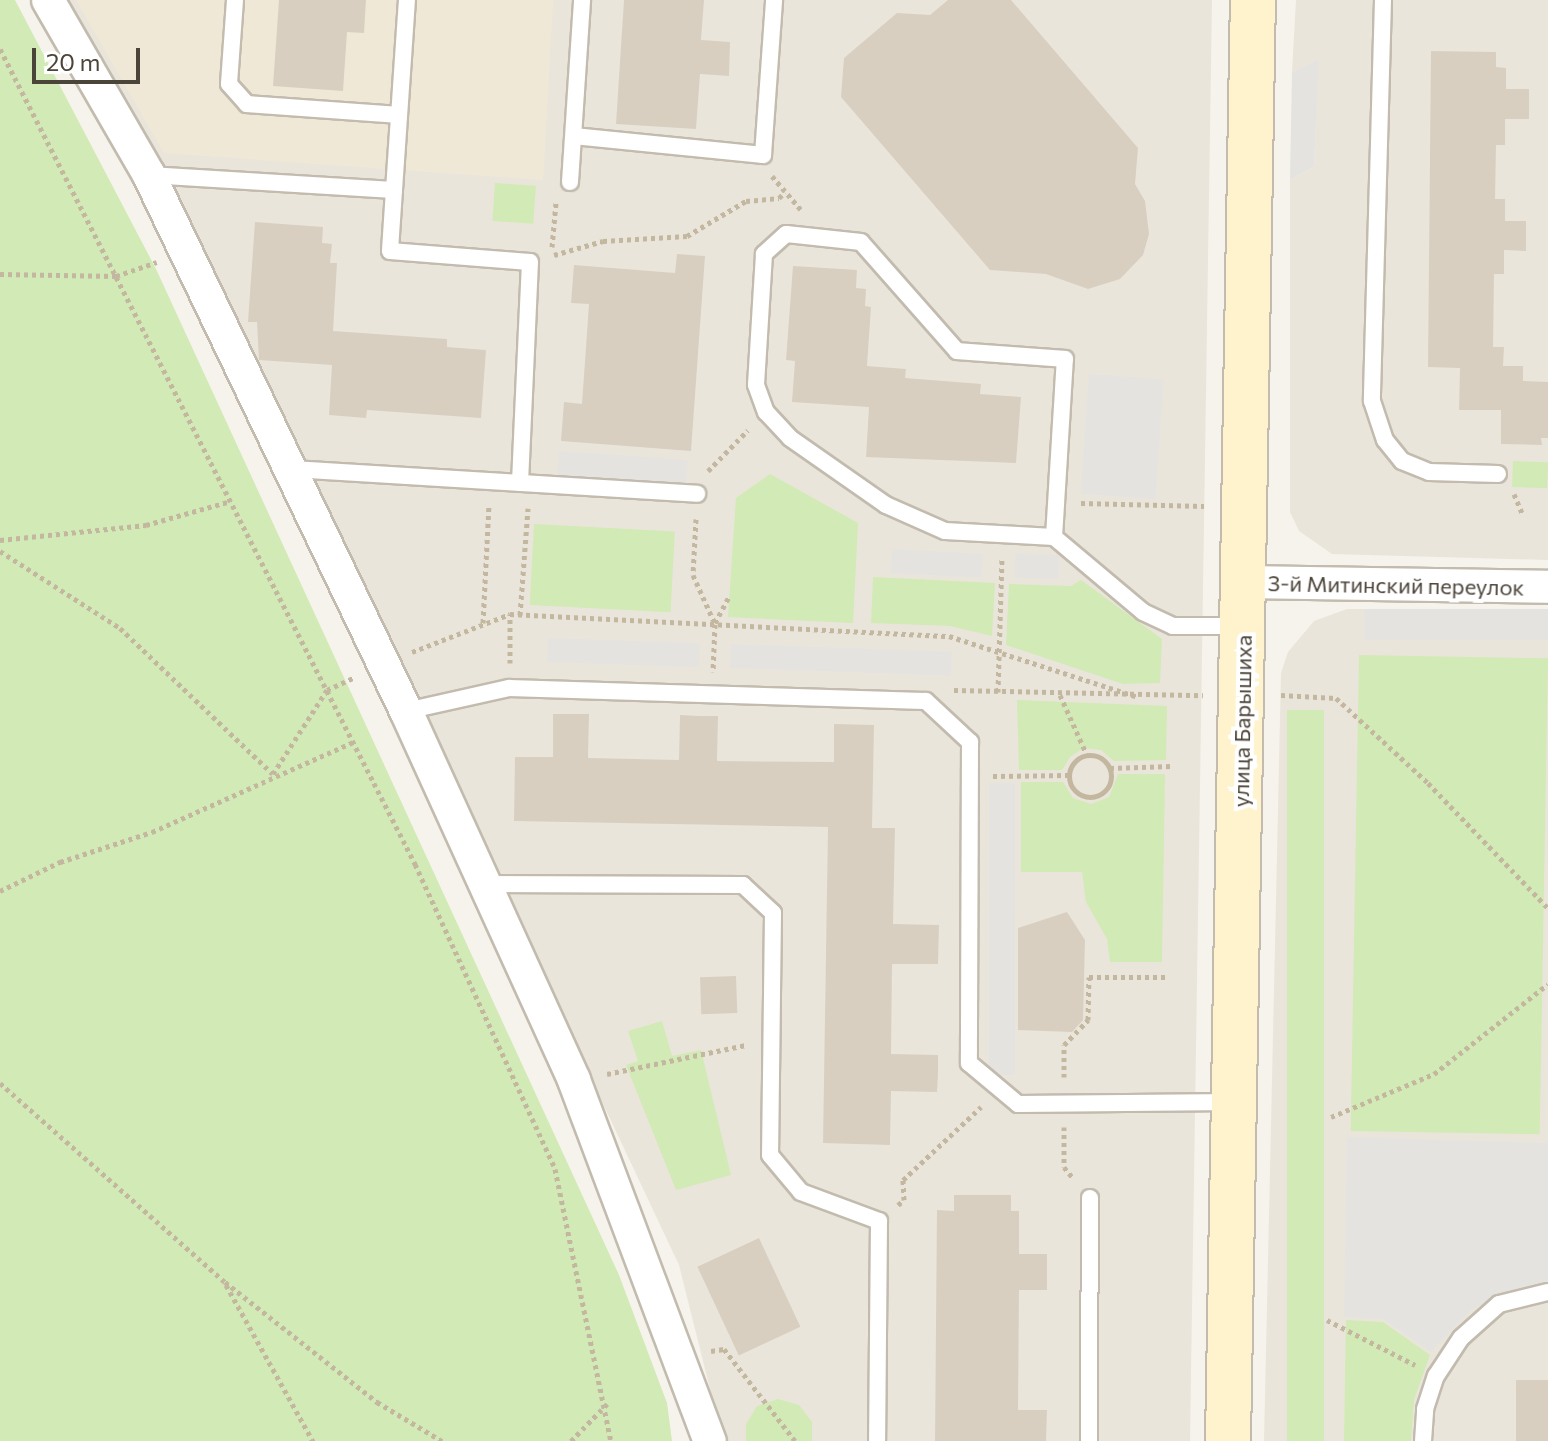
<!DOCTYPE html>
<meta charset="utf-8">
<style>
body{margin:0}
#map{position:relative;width:1548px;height:1441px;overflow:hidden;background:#f6f3ec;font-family:Commissioner,sans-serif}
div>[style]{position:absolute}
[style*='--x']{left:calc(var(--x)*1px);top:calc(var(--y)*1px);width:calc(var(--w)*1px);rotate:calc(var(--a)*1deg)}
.residential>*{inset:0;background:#eae5da}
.education>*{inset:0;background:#efe8d6}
.green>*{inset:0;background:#d2eab5;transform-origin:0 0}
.parking>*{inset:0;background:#e5e3e0;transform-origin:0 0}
.building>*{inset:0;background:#d8cfc1;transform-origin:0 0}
.path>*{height:5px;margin-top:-2.5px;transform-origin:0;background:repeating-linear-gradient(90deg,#c4b79f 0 4px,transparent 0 8px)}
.path>.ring{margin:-2.5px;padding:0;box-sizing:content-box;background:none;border:5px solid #c4b79f;border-radius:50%}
.roads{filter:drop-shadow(2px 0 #c2bbae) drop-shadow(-2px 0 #c2bbae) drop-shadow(0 2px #c2bbae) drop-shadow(0 -2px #c2bbae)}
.lane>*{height:16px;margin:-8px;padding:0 8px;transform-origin:8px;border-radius:8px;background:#fff}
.street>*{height:32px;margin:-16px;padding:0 16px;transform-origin:16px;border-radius:16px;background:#fff}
.secondary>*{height:44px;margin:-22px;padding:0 22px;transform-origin:22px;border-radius:22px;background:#fff3cd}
span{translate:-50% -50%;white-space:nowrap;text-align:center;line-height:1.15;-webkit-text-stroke:8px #fff;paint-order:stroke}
.street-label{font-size:22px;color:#4b4439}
.scale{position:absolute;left:32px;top:48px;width:108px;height:36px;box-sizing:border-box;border:4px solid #4b4439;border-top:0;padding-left:10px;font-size:24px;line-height:28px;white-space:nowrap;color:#4b4439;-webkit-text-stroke:6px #fff;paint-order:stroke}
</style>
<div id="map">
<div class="residential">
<i style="clip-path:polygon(67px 0,1212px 0,1190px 1441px,723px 1441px,679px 1265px,156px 156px)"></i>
<i style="clip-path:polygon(1296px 0,1548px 0,1548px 560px,1332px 554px,1299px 531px,1290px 512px,1290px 180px,1314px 167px,1318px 60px,1292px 72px)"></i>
<i style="clip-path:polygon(1347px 609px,1364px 609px,1381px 635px,1548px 636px,1548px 1441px,1264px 1441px,1281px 673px,1288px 652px,1314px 621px)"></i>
</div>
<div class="education">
<i style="clip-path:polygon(76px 0,553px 0,543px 180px,164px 153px)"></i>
</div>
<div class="green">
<i style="clip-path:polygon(0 0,15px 0,156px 269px,619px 1275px,667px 1403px,672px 1441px,0 1441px)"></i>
<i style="left:495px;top:183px;width:41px;height:38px;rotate:4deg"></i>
<i style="left:1513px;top:461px;width:35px;height:26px;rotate:2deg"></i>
<i style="clip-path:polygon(770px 474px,858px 523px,853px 623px,728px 617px,736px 498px)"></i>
<i style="left:534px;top:524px;width:141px;height:81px;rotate:3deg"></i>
<i style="clip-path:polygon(873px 577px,995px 583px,992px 636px,950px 626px,871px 623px)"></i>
<i style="clip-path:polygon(1081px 580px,1162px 639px,1160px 683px,1123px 684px,1006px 645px,1009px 584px,1071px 586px)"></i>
<i style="left:1359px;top:655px;width:189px;height:476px;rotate:1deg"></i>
<i style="clip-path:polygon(1017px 700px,1167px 706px,1166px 760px,1114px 761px,1101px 750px,1084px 748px,1070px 757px,1062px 770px,1019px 770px)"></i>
<i style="left:1287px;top:710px;width:37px;height:731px"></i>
<i style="clip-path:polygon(1118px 774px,1165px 774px,1162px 962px,1110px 962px,1107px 939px,1086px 902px,1082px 872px,1021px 872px,1021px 782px,1063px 782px,1073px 798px,1091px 804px,1109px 797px)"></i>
<i style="clip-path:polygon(662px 1021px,672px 1056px,701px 1050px,731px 1175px,676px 1190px,626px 1065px,638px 1061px,628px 1031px)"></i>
<i style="clip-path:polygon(1346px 1320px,1383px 1322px,1430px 1355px,1414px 1400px,1411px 1441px,1344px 1441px)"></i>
<i style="clip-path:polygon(778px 1399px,799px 1405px,812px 1422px,812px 1441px,746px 1441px,746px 1424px,757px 1406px)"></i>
</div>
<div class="parking">
<i style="clip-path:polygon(1319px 59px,1314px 167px,1290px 180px,1292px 72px)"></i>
<i style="left:1089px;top:374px;width:75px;height:120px;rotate:4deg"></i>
<i style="left:559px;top:451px;width:129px;height:24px;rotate:4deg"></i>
<i style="left:892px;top:549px;width:91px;height:24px;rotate:3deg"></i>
<i style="left:1015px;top:554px;width:44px;height:24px;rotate:1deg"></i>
<i style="left:1364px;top:609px;width:184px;height:31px"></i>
<i style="left:548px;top:638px;width:152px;height:24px;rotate:2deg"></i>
<i style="left:731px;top:644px;width:221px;height:24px;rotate:2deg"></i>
<i style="left:989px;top:783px;width:26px;height:292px"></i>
<i style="clip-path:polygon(1347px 1137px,1548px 1143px,1548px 1281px,1512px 1290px,1472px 1309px,1431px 1352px,1383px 1319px,1344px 1317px)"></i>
</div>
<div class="building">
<i style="clip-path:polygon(279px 0,366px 0,364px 33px,347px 32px,343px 91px,273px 86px)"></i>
<i style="clip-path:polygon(624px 0,704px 0,701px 40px,730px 42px,729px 76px,700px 74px,696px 129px,616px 124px)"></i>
<i style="clip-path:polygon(948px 0,1011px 0,1138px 148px,1135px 184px,1145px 201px,1149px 234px,1143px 255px,1120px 279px,1088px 289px,1046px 274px,990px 270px,841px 97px,844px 58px,897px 13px,930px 15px)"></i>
<i style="clip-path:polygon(1431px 51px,1496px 52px,1496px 67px,1506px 68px,1506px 89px,1529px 89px,1529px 119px,1505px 119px,1505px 145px,1496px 145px,1495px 199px,1505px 199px,1505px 221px,1526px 221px,1526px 251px,1504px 250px,1504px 274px,1494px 274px,1493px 347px,1504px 347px,1503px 366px,1523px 366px,1523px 381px,1548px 382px,1548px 438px,1541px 438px,1542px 445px,1501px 444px,1501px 410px,1459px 410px,1460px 368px,1428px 367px)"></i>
<i style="clip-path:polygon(255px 222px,323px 227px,322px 243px,332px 244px,330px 263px,337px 263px,333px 331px,447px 339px,447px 347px,486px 350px,481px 418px,367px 410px,366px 418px,329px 415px,332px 365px,259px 360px,257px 322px,248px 322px)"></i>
<i style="clip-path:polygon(677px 254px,705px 256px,691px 451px,561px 441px,564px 402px,582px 404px,589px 304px,571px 303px,574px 265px,675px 273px)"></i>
<i style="clip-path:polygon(793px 266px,857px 270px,856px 288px,866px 289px,865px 306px,871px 307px,867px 366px,906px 369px,905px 378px,981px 384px,980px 394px,1021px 397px,1016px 463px,866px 457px,869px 407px,792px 402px,795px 361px,786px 360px)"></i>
<i style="clip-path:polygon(553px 714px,589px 714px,588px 758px,679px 760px,680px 715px,699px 716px,718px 716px,717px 761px,834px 762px,834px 724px,874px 725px,872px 828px,895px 828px,893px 924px,939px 925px,938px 964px,892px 964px,891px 1054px,938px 1055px,938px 1073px,937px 1092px,891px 1091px,890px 1145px,823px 1143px,828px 827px,514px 821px,515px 757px,553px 757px)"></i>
<i style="clip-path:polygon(1067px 912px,1085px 940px,1083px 1020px,1072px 1032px,1018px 1030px,1018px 928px)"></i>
<i style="left:736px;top:976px;width:37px;height:36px;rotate:88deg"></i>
<i style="clip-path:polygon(954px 1195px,1011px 1195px,1011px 1211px,1019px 1211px,1019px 1254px,1047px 1254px,1047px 1290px,1019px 1290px,1018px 1410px,1047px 1410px,1046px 1441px,935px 1441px,937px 1210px,954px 1211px)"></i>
<i style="left:759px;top:1238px;width:98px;height:68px;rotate:65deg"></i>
<i style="left:1516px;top:1380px;width:32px;height:61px"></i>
</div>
<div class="path">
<i style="--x:0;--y:49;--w:915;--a:63.01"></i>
<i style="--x:415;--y:864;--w:336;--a:65.3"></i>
<i style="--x:555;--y:1169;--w:278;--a:78.4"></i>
<i style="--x:772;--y:176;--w:46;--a:49.4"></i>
<i style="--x:552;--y:247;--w:45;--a:-84.9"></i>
<i style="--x:554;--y:255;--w:51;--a:-15.9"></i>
<i style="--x:603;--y:241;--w:84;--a:-3.4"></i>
<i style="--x:687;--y:236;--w:69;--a:-30.7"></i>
<i style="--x:746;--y:201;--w:33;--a:-5"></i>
<i style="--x:779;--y:198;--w:8;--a:-45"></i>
<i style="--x:0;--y:274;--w:116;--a:1"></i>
<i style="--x:116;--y:276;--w:43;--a:-18.9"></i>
<i style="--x:708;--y:471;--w:57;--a:-45.7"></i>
<i style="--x:1514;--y:494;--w:23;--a:67"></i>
<i style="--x:1081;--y:503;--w:123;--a:1.4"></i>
<i style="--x:696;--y:519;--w:56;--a:93.1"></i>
<i style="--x:693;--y:575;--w:54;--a:65.8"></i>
<i style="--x:715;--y:624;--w:48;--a:92.4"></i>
<i style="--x:0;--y:540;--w:147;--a:-5.9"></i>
<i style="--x:146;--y:525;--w:88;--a:-15.8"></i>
<i style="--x:0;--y:551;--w:143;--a:32.7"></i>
<i style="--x:120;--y:628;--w:211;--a:43.7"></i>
<i style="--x:273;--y:774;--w:100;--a:-57.3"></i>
<i style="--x:327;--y:690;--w:31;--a:-25"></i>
<i style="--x:520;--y:615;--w:107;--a:-85.7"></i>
<i style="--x:483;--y:623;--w:119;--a:-87.1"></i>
<i style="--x:715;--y:623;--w:32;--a:-62"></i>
<i style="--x:412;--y:652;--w:105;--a:-21.2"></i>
<i style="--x:510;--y:614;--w:440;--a:2.9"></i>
<i style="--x:949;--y:636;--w:199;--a:17.9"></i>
<i style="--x:510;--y:663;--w:49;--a:-90"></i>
<i style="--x:954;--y:690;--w:249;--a:1.2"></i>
<i style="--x:998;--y:692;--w:135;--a:-88.3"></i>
<i style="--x:1060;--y:695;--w:66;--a:65.8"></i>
<i style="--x:1281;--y:695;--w:55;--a:3.1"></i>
<i style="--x:1336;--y:698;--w:125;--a:42.7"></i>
<i style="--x:1428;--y:783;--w:173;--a:46.2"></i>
<i class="ring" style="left:1069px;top:755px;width:37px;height:37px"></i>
<i style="--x:1110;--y:768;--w:62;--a:-1.8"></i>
<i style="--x:993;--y:776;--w:75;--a:-0.8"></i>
<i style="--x:0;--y:891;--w:67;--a:-25.8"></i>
<i style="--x:60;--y:862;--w:97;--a:-18.1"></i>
<i style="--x:152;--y:832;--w:220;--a:-24.1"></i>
<i style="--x:607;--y:1074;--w:142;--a:-11.8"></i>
<i style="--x:1064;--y:1077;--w:32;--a:-90"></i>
<i style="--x:1064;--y:1045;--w:35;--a:-46"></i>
<i style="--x:1088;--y:1020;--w:43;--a:-88.7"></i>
<i style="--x:1089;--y:977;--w:80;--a:0"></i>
<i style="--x:0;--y:1083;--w:300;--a:41.5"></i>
<i style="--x:225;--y:1282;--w:194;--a:38.3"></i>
<i style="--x:377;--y:1402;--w:76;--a:31"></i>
<i style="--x:1331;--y:1117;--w:112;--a:-22.7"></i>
<i style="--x:1434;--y:1074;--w:145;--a:-38.3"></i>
<i style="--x:1064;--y:1127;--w:40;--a:90"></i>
<i style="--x:1064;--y:1167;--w:14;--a:51"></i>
<i style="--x:898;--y:1205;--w:8;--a:-40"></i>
<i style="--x:904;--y:1200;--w:20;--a:-93"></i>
<i style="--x:903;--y:1180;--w:107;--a:-43.1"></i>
<i style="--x:226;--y:1285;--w:179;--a:60.9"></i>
<i style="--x:1327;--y:1320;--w:99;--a:27.1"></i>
<i style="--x:711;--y:1351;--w:13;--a:-9"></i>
<i style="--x:724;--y:1349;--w:116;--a:52.3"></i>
<i style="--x:571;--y:1441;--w:52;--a:-45.8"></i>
</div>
<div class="roads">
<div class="lane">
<i style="--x:235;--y:0;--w:84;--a:94.1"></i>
<i style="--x:229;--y:84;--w:27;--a:48"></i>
<i style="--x:247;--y:104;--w:152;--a:4.1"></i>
<i style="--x:1383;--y:0;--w:401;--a:91.6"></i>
<i style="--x:1372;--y:401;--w:41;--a:71.6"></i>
<i style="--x:1385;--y:440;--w:27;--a:51"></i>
<i style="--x:1402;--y:461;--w:29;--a:22"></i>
<i style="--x:1429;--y:472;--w:69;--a:1.7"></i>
<i style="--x:574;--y:136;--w:190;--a:5.7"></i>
<i style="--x:763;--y:155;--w:155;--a:-85.9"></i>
<i style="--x:149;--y:175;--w:245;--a:3.5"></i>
<i style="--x:394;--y:190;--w:61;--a:93.8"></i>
<i style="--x:390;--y:251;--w:140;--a:4.5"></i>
<i style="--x:530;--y:262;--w:221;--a:92.6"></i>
<i style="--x:570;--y:182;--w:182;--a:-86.2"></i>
<i style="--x:394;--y:190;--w:190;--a:-86.1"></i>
<i style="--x:292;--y:469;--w:406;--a:3.5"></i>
<i style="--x:1054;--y:537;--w:178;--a:-86.5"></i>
<i style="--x:1065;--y:359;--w:108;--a:-175.8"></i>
<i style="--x:957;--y:351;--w:145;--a:-131.4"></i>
<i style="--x:861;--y:242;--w:75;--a:-173.9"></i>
<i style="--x:786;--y:234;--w:30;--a:138"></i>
<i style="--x:764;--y:254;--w:131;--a:93.5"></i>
<i style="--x:756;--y:385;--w:29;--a:70"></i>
<i style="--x:766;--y:412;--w:35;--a:47"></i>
<i style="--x:790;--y:438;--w:117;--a:34.9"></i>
<i style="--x:886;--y:505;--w:64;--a:23.8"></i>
<i style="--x:945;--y:531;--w:109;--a:3.2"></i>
<i style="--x:1054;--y:537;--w:116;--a:40.1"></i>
<i style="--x:1143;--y:612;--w:33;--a:25"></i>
<i style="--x:1173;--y:626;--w:69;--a:0"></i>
<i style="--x:406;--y:711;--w:106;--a:-12.6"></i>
<i style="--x:509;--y:688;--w:417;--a:1.8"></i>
<i style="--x:926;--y:701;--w:60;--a:43"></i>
<i style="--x:970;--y:742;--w:321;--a:90.2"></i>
<i style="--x:969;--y:1063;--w:64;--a:39.9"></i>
<i style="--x:1018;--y:1104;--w:216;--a:-0.5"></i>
<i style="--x:485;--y:884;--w:258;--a:0.2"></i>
<i style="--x:743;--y:885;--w:41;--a:43"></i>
<i style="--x:773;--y:913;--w:242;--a:90.7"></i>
<i style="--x:770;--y:1155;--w:48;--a:50"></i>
<i style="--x:801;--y:1192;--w:83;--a:20.4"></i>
<i style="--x:879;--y:1221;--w:220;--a:90.5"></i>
<i style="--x:1089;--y:1441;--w:243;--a:-89.8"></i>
<i style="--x:1423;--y:1441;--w:32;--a:-86"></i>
<i style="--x:1425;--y:1409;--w:35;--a:-72"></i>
<i style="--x:1436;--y:1376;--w:45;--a:-56.7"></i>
<i style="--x:1461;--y:1338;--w:51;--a:-41.8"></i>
<i style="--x:1499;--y:1304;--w:50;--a:-13.8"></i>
</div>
<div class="street">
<i style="--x:48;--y:0;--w:202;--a:60"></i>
<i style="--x:149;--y:175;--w:594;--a:64.38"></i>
<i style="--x:406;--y:711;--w:405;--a:65.5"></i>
<i style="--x:574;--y:1080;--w:386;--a:69.4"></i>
<i style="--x:1244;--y:582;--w:304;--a:0.9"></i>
</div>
<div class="secondary">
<i style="--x:1228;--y:1441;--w:1441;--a:-89.01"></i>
</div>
</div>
<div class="street-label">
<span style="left:1396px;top:585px;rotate:1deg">3-й Митинский переулок</span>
<span style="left:1242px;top:721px;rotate:-89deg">улица Барышиха</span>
</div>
<div class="scale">20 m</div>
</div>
